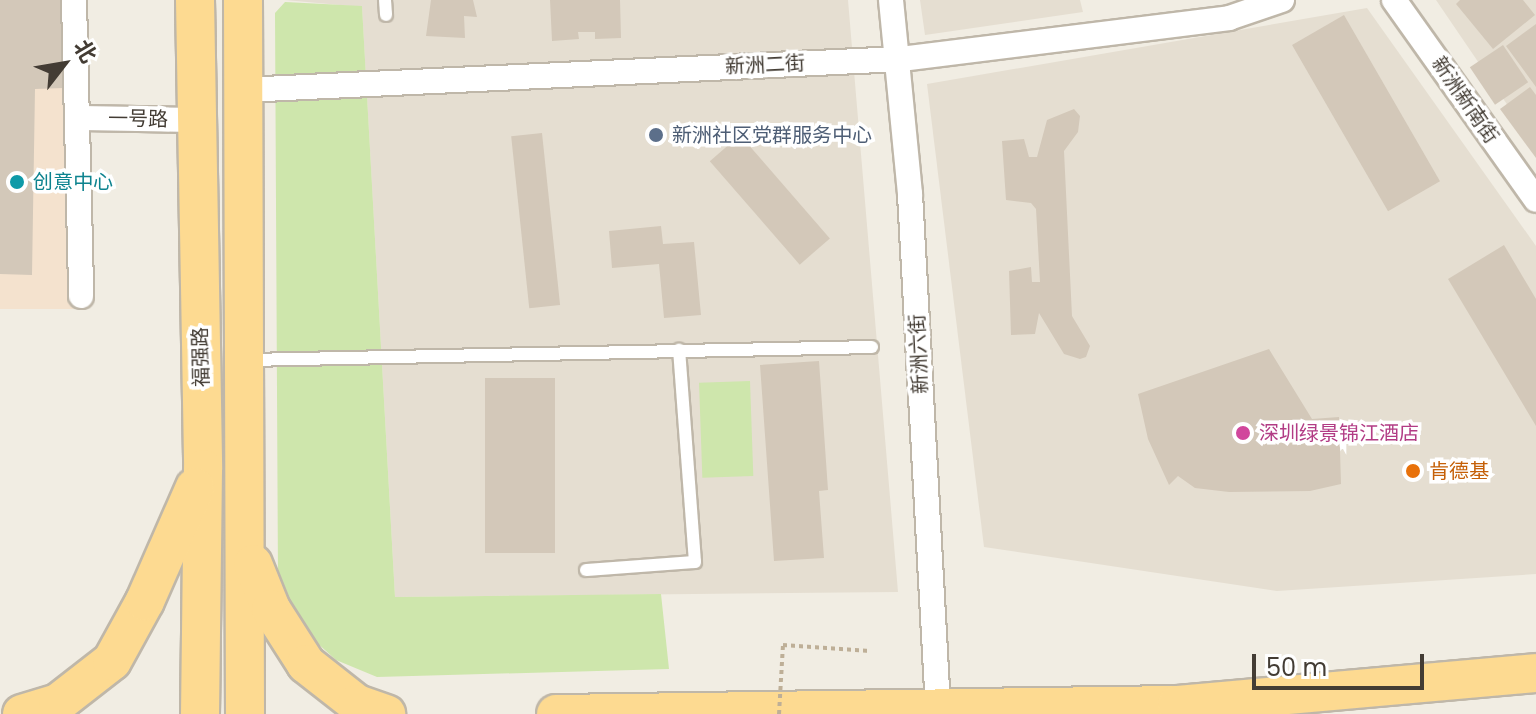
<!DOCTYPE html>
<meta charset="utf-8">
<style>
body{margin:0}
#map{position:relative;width:1536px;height:714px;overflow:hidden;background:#f1ede3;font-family:Poppins,"Noto Sans SC",sans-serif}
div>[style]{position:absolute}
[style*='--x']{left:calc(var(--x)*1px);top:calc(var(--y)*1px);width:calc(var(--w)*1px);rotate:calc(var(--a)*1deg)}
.residential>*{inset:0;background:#e5ded1}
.commercial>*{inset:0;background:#f4e2ce;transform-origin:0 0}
.green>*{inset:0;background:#cee6ac;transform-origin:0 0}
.building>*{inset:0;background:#d3c8b9;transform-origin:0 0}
.roads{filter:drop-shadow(2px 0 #bfb7a9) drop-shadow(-2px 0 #bfb7a9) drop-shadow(0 2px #bfb7a9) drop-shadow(0 -2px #bfb7a9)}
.service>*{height:12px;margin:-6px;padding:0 6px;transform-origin:6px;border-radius:6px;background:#fff}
.minor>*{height:24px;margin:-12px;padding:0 12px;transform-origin:12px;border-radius:12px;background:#fff}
.primary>*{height:38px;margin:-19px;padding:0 19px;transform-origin:19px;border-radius:19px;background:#fdda91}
.path-bridge>*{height:4px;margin-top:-2px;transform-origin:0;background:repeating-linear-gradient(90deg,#beaf97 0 4px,transparent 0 8px)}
.dots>*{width:22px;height:22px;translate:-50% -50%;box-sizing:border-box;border:4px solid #fff;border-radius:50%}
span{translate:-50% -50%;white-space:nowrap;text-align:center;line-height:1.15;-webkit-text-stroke:7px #fff;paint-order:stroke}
.street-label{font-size:20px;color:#433c34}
.service-label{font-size:20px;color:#4e5e75}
.left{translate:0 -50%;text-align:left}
.culture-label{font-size:20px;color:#0d838f}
.hotel-label{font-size:20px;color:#b23c85}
.food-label{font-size:20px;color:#c56008}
.north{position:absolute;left:24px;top:24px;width:80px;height:80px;-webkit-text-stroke:6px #fff;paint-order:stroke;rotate:59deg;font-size:22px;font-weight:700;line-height:32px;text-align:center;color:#433c34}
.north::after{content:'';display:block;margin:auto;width:28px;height:36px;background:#433c34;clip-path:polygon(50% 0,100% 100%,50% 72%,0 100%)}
.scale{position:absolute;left:1252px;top:654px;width:172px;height:36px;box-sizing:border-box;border:4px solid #433c34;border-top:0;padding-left:10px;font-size:24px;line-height:28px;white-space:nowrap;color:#433c34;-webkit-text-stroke:6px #fff;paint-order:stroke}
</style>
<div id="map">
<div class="residential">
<i style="clip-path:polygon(285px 0,848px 0,898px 592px,395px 597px,362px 7px)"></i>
<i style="clip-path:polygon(920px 0,1080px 0,1083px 12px,925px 35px)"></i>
<i style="clip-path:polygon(1436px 0,1536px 0,1536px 147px)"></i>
<i style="clip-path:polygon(1367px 8px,1536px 246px,1536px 574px,1277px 591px,984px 547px,927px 84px)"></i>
</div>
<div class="commercial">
<i style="left:0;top:0;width:88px;height:309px"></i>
</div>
<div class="green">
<i style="clip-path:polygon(285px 2px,362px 6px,395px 597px,661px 594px,669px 669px,377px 677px,336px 660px,305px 632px,278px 582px,275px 13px)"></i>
<i style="left:750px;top:381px;width:95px;height:51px;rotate:88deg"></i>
</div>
<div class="building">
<i style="clip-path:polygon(0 0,62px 0,63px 88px,35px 89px,32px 275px,0 274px)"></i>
<i style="clip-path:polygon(431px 0,473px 0,477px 17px,464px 16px,465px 38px,426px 36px)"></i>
<i style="clip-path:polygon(550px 0,620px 0,621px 38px,595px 39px,595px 32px,578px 32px,579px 39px,552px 41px)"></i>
<i style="clip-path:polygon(1460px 0,1523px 0,1535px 15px,1493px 49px,1456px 4px)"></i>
<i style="left:1344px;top:15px;width:192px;height:60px;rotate:60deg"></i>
<i style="clip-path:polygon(1536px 24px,1536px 87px,1506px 46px)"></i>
<i style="left:1503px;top:45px;width:45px;height:40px;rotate:56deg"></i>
<i style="clip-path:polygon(1530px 87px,1536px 95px,1536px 158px,1500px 109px)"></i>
<i style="clip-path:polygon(1074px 109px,1080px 116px,1078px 132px,1064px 151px,1072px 316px,1090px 346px,1086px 357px,1080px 359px,1064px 354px,1039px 313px,1035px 334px,1011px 335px,1009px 271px,1031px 267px,1032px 282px,1040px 282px,1036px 209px,1031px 203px,1006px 200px,1002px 141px,1024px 139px,1029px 157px,1037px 157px,1047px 120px)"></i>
<i style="left:542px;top:133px;width:173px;height:31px;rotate:84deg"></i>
<i style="left:740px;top:135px;width:137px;height:40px;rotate:49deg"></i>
<i style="clip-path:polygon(661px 226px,663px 244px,694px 242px,701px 315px,664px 318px,659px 264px,612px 268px,609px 231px)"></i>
<i style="clip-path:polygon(1504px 245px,1536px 299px,1536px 426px,1448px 279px)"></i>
<i style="clip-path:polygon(1269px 349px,1312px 419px,1339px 417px,1341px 484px,1310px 491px,1229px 492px,1195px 488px,1178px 476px,1169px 485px,1148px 439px,1138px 394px)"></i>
<i style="clip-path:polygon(819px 361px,828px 490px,819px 491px,824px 558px,774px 561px,760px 365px)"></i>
<i style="left:485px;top:378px;width:70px;height:175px"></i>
</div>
<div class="roads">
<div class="service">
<i style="--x:385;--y:0;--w:15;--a:86"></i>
<i style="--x:248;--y:360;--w:624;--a:-1.19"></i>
<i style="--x:586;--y:570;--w:109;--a:-4.2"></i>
<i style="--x:695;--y:562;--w:213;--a:-94.3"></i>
</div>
<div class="minor">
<i style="--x:74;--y:0;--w:296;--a:88.6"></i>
<i style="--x:891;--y:0;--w:195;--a:84.4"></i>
<i style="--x:910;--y:194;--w:515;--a:86.88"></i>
<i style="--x:1394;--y:0;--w:245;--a:54.6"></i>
<i style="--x:243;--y:90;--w:659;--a:-2.7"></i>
<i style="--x:901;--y:59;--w:331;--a:-7.1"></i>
<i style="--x:1229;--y:18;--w:56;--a:-18.8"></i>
<i style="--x:80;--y:118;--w:116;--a:1"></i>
</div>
<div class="primary">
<i style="--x:195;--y:0;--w:469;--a:89"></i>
<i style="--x:203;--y:469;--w:245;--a:90.7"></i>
<i style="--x:243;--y:0;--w:714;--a:89.84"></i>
<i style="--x:253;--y:564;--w:48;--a:68.2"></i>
<i style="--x:271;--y:609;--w:65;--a:57.5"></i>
<i style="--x:306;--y:664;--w:65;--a:38.1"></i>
<i style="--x:357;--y:704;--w:31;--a:19"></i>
<i style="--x:22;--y:714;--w:38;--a:-17"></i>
<i style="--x:58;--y:703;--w:68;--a:-37.9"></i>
<i style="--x:112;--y:661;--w:68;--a:-61.2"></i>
<i style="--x:145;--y:601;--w:124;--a:-66.3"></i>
<i style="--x:556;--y:714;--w:621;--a:-0.83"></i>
<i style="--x:1177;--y:705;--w:360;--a:-5.1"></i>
</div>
</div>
<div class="path-bridge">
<i style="--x:779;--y:714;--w:69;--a:-86.7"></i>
<i style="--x:783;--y:645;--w:87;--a:3.9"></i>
</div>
<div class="dots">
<i style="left:656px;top:135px;background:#5c6f8a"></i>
<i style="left:17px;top:182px;background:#0f9aa8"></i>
<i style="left:1243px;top:433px;background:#d1479c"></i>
<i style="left:1413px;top:471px;background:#e8710a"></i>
</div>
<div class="street-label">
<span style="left:765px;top:65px;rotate:-3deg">新洲二街</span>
<span style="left:1465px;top:100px;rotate:55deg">新洲新南街</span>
<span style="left:138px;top:119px;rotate:1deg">一号路</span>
<span style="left:919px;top:354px;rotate:-93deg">新洲六街</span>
<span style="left:201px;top:357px;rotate:-91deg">福强路</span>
</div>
<div class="service-label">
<span class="left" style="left:672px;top:135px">新洲社区党群服务中心</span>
</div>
<div class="culture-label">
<span class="left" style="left:33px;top:182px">创意中心</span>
</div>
<div class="hotel-label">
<span class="left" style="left:1259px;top:433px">深圳绿景锦江酒店</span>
</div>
<div class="food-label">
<span class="left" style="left:1429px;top:471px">肯德基</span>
</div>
<div class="north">北</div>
<div class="scale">50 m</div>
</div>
